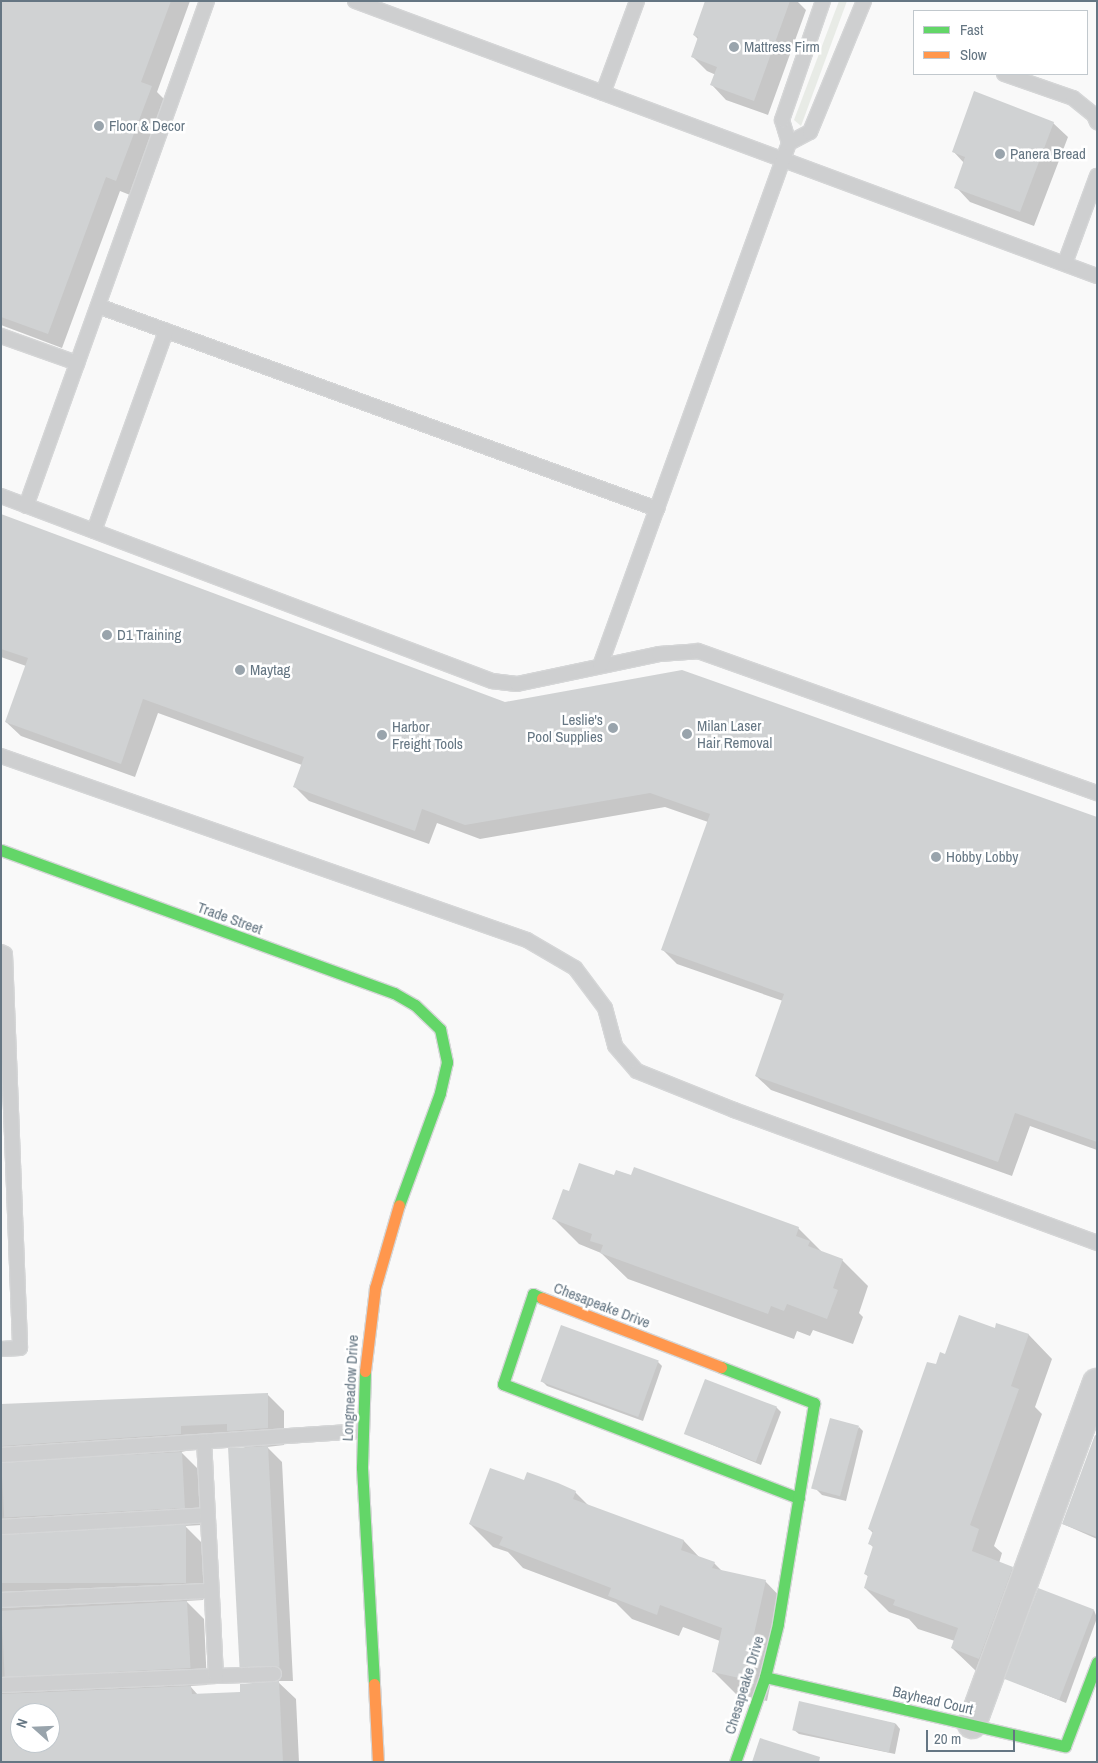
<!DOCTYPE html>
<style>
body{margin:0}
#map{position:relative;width:1098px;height:1763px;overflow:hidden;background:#f9f9f9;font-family:"Archivo Narrow",sans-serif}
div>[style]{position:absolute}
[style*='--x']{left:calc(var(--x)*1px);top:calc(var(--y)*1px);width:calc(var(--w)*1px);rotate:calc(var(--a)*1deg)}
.green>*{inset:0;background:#e8ebe6}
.shadow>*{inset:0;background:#0003}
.building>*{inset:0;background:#d0d2d3;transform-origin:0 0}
.roads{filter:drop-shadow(1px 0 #d5d6d7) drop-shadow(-1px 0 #d5d6d7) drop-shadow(0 1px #d5d6d7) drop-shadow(0 -1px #d5d6d7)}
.lane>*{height:14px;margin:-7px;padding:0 7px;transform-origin:7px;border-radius:7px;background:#cecfd0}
.street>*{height:28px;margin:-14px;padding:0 14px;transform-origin:14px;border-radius:14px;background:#cecfd0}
.fast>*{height:11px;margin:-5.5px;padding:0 5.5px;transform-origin:5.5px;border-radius:5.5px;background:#63d668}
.slow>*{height:11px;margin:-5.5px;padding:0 5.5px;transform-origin:5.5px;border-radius:5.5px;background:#ff974d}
.dots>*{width:14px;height:14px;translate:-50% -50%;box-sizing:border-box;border:2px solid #fff;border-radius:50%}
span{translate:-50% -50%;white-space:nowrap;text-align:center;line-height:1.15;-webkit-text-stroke:5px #fff;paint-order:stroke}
.poi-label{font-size:15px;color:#657683}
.left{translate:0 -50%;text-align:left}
.right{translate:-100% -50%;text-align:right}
.street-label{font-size:15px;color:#657683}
.frame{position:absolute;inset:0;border:2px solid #657683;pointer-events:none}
.legend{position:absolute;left:913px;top:10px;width:175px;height:65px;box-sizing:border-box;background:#fff;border:1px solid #c1c8cd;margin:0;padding:6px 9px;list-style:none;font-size:15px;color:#657683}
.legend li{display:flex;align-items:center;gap:10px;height:25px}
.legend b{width:25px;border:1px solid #c1c8cd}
.north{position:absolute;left:10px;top:1703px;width:50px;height:50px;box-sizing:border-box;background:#fff;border:1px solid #c1c8cd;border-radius:50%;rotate:290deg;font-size:14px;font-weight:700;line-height:20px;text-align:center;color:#657683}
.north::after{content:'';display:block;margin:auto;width:18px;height:22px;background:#99a4ac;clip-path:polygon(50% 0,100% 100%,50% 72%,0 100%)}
.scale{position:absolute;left:926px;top:1730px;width:89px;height:22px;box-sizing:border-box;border:2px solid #657683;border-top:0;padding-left:6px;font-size:15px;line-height:18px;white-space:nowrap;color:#657683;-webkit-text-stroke:4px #fff;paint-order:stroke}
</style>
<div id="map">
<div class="green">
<i style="clip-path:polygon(839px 1px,847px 1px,801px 126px,794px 120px)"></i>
</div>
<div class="shadow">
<i style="clip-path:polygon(1px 1px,190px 1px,157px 92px,166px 101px,130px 195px,120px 191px,62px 348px,1px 325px)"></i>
<i style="clip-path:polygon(707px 1px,797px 1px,806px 10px,768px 115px,726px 100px,712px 85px,716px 75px,707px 71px,693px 57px,699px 40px,694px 35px)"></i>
<i style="clip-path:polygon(1053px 123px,1068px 137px,1034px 226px,970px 202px,956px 187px,964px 163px,953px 151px)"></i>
<i style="clip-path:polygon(1px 515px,505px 703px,1097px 819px,1097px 1150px,1030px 1126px,1012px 1176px,771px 1090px,756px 1076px,783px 1001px,677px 964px,663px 950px,708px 822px,665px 807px,480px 839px,437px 823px,429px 844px,309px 801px,294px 786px,302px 765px,158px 713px,135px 777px,21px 736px,6px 722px,26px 666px,1px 657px)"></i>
<i style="clip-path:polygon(615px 1177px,798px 1228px,823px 1253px,842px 1260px,868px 1286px,859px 1313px,863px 1317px,853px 1344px,813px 1330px,810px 1336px,797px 1331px,794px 1339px,628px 1279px,601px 1253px,579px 1244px,553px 1218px,570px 1193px)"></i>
<i style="clip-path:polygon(997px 1324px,1029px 1335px,1052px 1359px,1035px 1407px,1042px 1414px,994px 1546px,1002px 1553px,999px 1563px,1012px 1568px,1036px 1592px,1003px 1682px,976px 1671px,952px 1648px,955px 1641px,918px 1629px,909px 1619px,889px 1612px,865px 1588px,869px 1577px,865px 1574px,874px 1548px,870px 1544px,873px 1533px,869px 1529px,936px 1366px,946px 1355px,995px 1329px)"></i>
<i style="clip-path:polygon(658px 1362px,662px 1366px,643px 1421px,547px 1386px,543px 1382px)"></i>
<i style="clip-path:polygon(evenodd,267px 1394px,284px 1411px,284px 1445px,267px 1447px,282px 1462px,293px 1681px,277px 1681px,296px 1699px,299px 1762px,1px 1762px,1px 1406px,267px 1394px,238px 1441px,246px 1449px,240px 1666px,255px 1680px,274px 1682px,242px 1693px,198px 1695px,190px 1686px,207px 1685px,204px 1619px,186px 1601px,203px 1600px,203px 1544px,185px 1526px,202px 1525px,199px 1470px,181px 1452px,238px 1441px,267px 1394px,20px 1713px,50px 1713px,50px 1743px,20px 1743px,20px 1713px)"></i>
<i style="clip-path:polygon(776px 1407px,781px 1412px,761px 1465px,686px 1434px)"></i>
<i style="clip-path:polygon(859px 1427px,863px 1431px,846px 1501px,822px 1495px,817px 1490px)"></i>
<i style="clip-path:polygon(1097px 1433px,1097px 1539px,1063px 1524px)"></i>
<i style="clip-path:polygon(525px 1482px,575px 1492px,590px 1507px,684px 1541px,700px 1558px,714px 1563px,723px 1572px,765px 1581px,787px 1604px,767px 1701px,736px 1694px,714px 1672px,720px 1641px,683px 1627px,679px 1636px,632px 1619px,616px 1603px,523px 1568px,508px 1552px,493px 1547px,470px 1524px)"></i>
<i style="clip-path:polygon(1094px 1610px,1097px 1618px,1066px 1703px,1007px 1679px)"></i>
<i style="clip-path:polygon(800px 1702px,896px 1724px,900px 1729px,895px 1754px,799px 1734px,794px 1730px)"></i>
</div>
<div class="building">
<i style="clip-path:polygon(1px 1px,171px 1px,141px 82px,152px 86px,116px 181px,106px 177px,48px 334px,1px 317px)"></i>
<i style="clip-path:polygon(705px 1px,790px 1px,754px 101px,710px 85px,717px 67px,691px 57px,698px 37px,693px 35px)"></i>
<i style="clip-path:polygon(974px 91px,1054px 122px,1020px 212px,954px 188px,965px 157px,952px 152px)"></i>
<i style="clip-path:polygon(1px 514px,505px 702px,682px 670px,1097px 817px,1097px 1142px,1015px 1113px,998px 1162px,755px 1076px,784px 994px,661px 950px,710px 814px,650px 793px,465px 825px,422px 809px,415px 831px,293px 787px,304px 757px,143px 699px,121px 764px,5px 722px,28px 658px,1px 649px)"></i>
<i style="clip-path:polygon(579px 1163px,614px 1175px,616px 1170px,631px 1175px,634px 1167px,799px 1227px,796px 1236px,810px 1241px,808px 1246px,843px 1259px,833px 1288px,838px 1290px,827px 1319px,787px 1304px,784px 1311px,771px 1306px,768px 1314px,600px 1253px,603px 1245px,590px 1241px,592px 1234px,552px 1219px,563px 1189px,569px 1191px)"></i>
<i style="clip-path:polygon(959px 1315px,995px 1328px,996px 1323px,1029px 1334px,1011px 1386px,1019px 1389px,970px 1525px,979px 1529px,972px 1551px,1013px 1567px,979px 1659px,951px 1648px,958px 1628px,893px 1605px,895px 1600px,864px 1588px,868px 1575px,864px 1574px,873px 1546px,868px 1544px,873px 1531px,868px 1529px,927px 1362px,936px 1364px,940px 1352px,945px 1354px)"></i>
<i style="left:561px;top:1325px;width:104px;height:60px;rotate:20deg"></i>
<i style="left:705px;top:1379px;width:77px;height:59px;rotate:21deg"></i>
<i style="clip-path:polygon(268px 1393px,268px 1428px,227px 1431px,227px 1424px,181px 1426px,181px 1434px,1px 1446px,1px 1404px)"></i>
<i style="left:830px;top:1418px;width:30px;height:73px;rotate:15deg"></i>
<i style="clip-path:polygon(1095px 1435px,1097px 1436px,1097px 1537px,1062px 1524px)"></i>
<i style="left:268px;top:1446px;width:221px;height:40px;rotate:87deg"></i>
<i style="left:182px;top:1452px;width:56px;height:181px;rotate:87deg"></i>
<i style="clip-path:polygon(490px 1468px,524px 1480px,527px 1472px,558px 1483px,576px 1491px,573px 1499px,684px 1540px,681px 1550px,715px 1562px,712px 1568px,766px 1580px,744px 1679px,712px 1672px,722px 1628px,660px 1605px,657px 1615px,608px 1596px,611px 1588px,499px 1545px,503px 1537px,469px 1524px)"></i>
<i style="left:186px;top:1525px;width:58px;height:185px;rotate:90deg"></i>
<i style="left:1038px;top:1588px;width:60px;height:97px;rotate:21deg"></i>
<i style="left:187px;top:1601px;width:67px;height:186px;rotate:87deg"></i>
<i style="clip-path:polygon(evenodd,279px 1681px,283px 1762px,1px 1762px,1px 1694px,191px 1686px,192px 1694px,240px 1692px,240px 1684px,279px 1681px,20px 1713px,50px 1713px,50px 1743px,20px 1743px,20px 1713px)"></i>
<i style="left:799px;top:1701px;width:99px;height:30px;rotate:13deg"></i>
<i style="clip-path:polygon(760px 1738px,820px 1757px,819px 1762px,752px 1762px)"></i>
</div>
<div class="roads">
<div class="lane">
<i style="--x:355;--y:1;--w:791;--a:20.34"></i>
<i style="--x:1004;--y:74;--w:73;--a:19.2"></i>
<i style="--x:1073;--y:98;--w:27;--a:39"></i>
<i style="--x:1094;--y:115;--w:8;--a:67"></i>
<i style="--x:603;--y:93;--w:98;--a:-69.7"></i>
<i style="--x:789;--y:143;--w:24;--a:-28"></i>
<i style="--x:810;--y:132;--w:142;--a:-67.6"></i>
<i style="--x:1065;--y:263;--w:93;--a:-69.8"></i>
<i style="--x:98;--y:306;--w:595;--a:19.96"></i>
<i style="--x:1;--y:336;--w:81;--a:19.6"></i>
<i style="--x:1;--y:496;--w:525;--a:20.65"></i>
<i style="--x:492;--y:681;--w:25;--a:7"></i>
<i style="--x:517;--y:684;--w:145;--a:-11.9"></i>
<i style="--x:659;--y:654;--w:39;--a:-4"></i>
<i style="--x:698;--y:651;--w:424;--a:19.6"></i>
<i style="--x:26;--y:506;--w:536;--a:-70.28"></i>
<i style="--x:94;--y:531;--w:213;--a:-70.2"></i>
<i style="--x:600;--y:666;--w:556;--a:-70.13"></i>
<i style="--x:789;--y:143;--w:24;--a:-107"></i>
<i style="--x:782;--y:120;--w:126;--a:-71"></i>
<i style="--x:1;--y:756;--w:557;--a:19.28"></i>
<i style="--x:527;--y:940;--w:56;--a:30.3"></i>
<i style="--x:575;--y:968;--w:50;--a:53.1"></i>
<i style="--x:605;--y:1008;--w:39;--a:75"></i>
<i style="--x:615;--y:1046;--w:33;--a:49"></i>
<i style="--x:637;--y:1071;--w:105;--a:21.9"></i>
<i style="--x:734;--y:1110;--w:387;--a:20.1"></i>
<i style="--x:1;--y:952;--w:4;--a:27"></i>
<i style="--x:5;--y:954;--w:394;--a:87.8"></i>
<i style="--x:20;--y:1348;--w:19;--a:177"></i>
<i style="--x:1;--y:1455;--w:361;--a:-3.8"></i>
<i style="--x:1;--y:1527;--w:207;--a:-3.3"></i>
<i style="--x:1;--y:1600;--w:210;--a:-2.5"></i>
<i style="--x:216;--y:1676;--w:58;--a:-2"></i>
<i style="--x:1;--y:1685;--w:215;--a:-2.4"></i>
<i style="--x:216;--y:1676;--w:234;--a:-92.9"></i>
</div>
<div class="street">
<i style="--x:972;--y:1724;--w:363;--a:-69.9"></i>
</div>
<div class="fast">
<i style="--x:1;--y:850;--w:418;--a:20"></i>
<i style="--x:394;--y:993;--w:24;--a:30"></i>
<i style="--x:415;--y:1005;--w:35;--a:44"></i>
<i style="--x:440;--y:1029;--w:34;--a:78"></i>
<i style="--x:447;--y:1062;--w:32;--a:103"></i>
<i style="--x:440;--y:1093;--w:119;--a:110.1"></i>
<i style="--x:542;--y:1298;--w:10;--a:-156"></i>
<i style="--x:533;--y:1294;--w:95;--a:108.4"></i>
<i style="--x:503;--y:1384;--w:317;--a:21.1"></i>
<i style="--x:721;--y:1367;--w:100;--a:21.2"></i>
<i style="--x:814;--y:1403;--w:224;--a:99.3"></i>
<i style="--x:778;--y:1624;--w:55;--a:103.8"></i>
<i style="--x:765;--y:1677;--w:90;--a:109.4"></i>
<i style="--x:365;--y:1371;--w:97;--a:91.8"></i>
<i style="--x:362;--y:1468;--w:216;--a:86.8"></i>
<i style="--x:765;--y:1677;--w:308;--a:13"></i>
<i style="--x:1065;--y:1746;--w:90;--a:-69.1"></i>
</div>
<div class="slow">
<i style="--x:542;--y:1298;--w:192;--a:21.1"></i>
<i style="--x:365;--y:1371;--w:84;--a:-83.1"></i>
<i style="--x:375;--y:1288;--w:86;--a:-73.9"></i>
<i style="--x:374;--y:1684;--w:78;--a:87.1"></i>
</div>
</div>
<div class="dots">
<i style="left:734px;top:47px;background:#99a4ac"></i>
<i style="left:99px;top:126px;background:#99a4ac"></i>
<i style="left:1000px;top:154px;background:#99a4ac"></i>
<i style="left:107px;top:635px;background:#99a4ac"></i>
<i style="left:240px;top:670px;background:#99a4ac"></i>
<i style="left:613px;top:728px;background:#99a4ac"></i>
<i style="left:687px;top:734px;background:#99a4ac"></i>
<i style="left:382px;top:735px;background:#99a4ac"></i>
<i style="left:936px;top:857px;background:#99a4ac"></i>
</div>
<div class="poi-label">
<span class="left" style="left:744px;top:47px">Mattress Firm</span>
<span class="left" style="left:109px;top:126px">Floor &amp; Decor</span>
<span class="left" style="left:1010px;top:154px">Panera Bread</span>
<span class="left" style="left:117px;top:635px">D1 Training</span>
<span class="left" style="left:250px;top:670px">Maytag</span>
<span class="right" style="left:603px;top:728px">Leslie's<br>Pool Supplies</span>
<span class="left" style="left:697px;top:734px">Milan Laser<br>Hair Removal</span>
<span class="left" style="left:392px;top:735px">Harbor<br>Freight Tools</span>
<span class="left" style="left:946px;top:857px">Hobby Lobby</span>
</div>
<div class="street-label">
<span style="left:230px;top:918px;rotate:20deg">Trade Street</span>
<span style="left:602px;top:1305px;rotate:21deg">Chesapeake Drive</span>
<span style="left:350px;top:1388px;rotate:-87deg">Longmeadow Drive</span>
<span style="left:744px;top:1685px;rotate:-73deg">Chesapeake Drive</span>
<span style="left:933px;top:1700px;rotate:13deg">Bayhead Court</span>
</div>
<div class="frame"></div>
<ul class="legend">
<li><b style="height:6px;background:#63d668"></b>Fast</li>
<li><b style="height:6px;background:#ff974d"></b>Slow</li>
</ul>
<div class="north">N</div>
<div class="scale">20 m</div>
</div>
